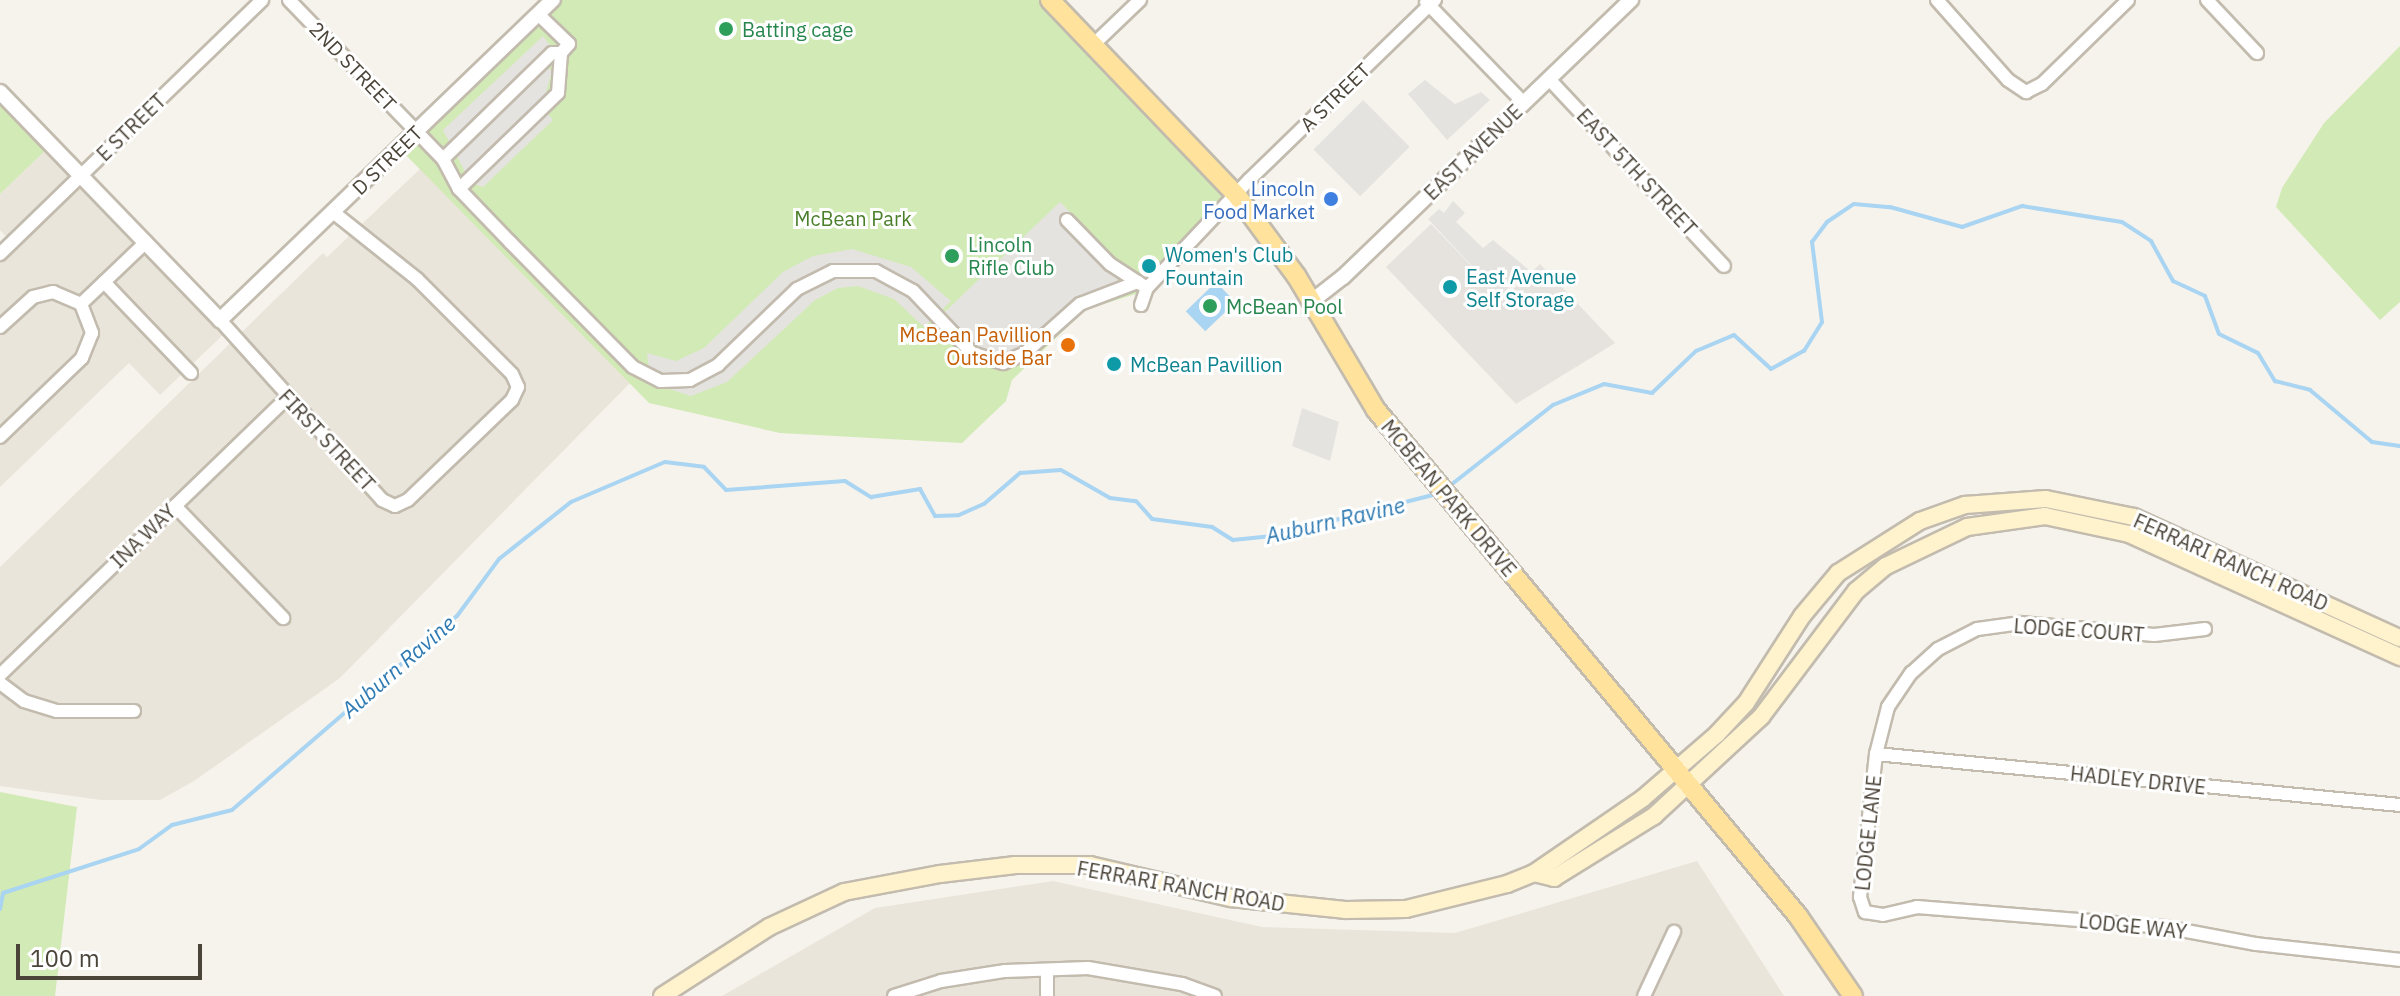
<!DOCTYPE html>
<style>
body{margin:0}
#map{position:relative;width:2400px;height:996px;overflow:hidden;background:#f6f3ec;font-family:"IBM Plex Sans",sans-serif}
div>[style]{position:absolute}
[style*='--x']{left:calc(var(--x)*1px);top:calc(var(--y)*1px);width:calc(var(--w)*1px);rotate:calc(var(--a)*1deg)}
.residential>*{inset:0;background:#eae5da}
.industrial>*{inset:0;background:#e6e2dd}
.green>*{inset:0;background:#d2eab5}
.parking>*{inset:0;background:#e5e3e0;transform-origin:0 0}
.water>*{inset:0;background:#a9d4f2;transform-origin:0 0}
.stream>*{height:4px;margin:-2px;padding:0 2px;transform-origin:2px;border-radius:2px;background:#a9d4f2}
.roads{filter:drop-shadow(2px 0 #c2bbae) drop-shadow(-2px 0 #c2bbae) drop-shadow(0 2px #c2bbae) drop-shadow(0 -2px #c2bbae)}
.minor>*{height:12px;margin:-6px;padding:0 6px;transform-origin:6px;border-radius:6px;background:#fff}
.tertiary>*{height:14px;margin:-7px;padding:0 7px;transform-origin:7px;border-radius:7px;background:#fff}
.secondary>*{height:16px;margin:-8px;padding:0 8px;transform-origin:8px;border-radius:8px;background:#fff3cd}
.primary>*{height:18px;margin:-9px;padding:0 9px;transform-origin:9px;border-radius:9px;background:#ffe39c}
.dots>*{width:22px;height:22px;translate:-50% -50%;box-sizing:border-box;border:4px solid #fff;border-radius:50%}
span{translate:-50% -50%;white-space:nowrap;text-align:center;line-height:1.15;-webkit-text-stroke:6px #fff;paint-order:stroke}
.leisure-label{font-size:20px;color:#27864d}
.left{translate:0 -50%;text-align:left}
.street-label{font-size:20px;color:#4b4439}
.shop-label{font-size:20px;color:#366cbe}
.right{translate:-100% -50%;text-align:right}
.park-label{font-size:20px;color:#4a7f2a}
.culture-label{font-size:20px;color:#0d838f}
.food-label{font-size:20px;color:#c56008}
.water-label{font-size:22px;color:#2e7ab2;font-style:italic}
.scale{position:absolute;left:16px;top:944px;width:186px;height:36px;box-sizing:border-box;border:4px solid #4b4439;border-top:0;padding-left:10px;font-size:24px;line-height:28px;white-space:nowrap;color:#4b4439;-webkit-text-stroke:6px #fff;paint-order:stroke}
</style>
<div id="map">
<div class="residential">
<i style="clip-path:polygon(49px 147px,227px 331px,160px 395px,129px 363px,0 487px,0 257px,14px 245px,0 230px,0 194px)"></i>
<i style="clip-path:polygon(420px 169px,630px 383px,340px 678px,194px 781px,160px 800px,101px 800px,0 786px,0 567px,323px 253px,327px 257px)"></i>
<i style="clip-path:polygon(1697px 861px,1784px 996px,722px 996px,875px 908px,1053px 881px,1262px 927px,1455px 933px)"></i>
</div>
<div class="industrial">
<i style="clip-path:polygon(1431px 224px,1503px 299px,1540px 264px,1615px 343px,1516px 404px,1386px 267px)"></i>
</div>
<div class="green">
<i style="clip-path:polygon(558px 0,1039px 0,1233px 202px,1145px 291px,1085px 310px,1012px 380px,1006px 401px,962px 443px,780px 433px,649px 403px,402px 151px)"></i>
<i style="clip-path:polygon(2400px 46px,2400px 302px,2380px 320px,2276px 207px,2282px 188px,2324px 123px)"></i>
<i style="clip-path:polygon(0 96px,49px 147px,0 194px)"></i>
<i style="clip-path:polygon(0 792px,77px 807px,55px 996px,0 996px)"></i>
</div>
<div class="parking">
<i style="clip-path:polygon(543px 36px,552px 48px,544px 66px,552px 71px,546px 92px,547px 113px,553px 120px,483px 187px,471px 183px,443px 130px)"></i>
<i style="clip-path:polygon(1425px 80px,1455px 104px,1481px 92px,1490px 100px,1447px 140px,1408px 94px)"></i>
<i style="left:1363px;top:100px;width:66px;height:70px;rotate:45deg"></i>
<i style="clip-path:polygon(1453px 201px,1465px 213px,1456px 222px,1483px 248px,1493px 240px,1528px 269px,1500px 296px,1428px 219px,1439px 209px,1444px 213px)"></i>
<i style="clip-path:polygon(1060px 202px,1129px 272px,1015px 355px,965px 350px,930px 326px)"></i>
<i style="clip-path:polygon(852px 249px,911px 267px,951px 301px,924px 327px,894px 299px,858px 286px,838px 288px,815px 300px,727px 382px,691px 396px,651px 383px,647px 353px,676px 361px,704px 348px,783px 272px,813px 256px)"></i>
<i style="clip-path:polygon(1302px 408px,1339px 422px,1330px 461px,1292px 446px)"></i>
</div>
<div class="water">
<i style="left:1216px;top:282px;width:28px;height:42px;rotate:46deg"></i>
</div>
<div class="stream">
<i style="--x:1447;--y:488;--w:135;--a:-38.1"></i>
<i style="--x:1553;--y:405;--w:55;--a:-22.4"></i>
<i style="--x:1604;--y:384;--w:49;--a:10.6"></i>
<i style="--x:1652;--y:393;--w:61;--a:-43.7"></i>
<i style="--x:1696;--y:351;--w:41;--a:-22.8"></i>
<i style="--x:1734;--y:335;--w:50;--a:42.6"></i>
<i style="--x:1771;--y:369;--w:38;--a:-29"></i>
<i style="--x:1804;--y:351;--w:34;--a:-58"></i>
<i style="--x:1822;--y:322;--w:81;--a:-97.1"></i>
<i style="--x:1812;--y:242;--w:25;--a:-53"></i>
<i style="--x:1827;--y:222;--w:32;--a:-34"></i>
<i style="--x:1854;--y:204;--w:36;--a:5"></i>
<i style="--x:1890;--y:207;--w:75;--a:15.5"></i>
<i style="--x:1962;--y:227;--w:64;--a:-19.3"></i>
<i style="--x:2022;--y:206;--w:101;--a:9.1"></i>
<i style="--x:2122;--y:222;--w:35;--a:33"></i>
<i style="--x:2151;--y:241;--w:46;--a:61.2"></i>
<i style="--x:2173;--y:281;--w:35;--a:25"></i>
<i style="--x:2205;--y:296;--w:40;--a:69.8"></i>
<i style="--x:2219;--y:334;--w:43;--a:26"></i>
<i style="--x:2258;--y:353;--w:33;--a:59"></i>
<i style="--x:2275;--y:381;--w:36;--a:14"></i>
<i style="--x:2310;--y:390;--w:81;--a:40"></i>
<i style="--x:2372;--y:442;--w:28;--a:8"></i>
<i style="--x:0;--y:909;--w:16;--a:-79"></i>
<i style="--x:3;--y:893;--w:143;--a:-17.9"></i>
<i style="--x:139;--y:849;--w:41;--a:-36"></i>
<i style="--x:172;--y:825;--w:62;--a:-14"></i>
<i style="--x:232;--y:810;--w:297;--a:-40.8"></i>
<i style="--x:457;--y:616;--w:71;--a:-53.6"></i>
<i style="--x:499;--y:559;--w:92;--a:-38.4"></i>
<i style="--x:571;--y:502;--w:102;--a:-23.1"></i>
<i style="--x:665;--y:462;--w:39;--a:7"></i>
<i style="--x:704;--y:467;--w:32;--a:46"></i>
<i style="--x:726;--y:490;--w:119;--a:-4.3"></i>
<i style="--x:845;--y:481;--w:31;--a:32"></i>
<i style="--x:871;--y:497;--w:50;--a:-9.3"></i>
<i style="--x:920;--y:489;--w:31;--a:61"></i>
<i style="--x:935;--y:516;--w:24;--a:-2"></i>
<i style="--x:959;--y:515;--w:27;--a:-24"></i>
<i style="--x:984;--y:504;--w:48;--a:-40.7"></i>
<i style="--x:1020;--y:473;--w:41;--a:-4.2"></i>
<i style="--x:1061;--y:470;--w:56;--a:29.7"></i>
<i style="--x:1110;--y:498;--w:26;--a:7"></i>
<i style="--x:1136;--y:501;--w:24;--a:48"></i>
<i style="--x:1152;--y:519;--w:61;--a:7.6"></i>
<i style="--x:1212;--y:527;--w:25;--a:32"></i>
<i style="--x:1233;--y:540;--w:40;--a:-5.7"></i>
<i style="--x:1273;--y:536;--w:172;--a:-14.4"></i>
</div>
<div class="roads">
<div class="minor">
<i style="--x:289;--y:0;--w:221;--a:45.9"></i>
<i style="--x:443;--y:159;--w:34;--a:62"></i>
<i style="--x:459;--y:189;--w:74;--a:46.1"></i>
<i style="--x:510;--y:242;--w:175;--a:45.5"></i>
<i style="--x:633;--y:367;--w:31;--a:27"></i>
<i style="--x:661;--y:381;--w:29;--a:-2"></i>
<i style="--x:690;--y:380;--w:32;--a:-28"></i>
<i style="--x:718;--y:365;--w:110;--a:-43.9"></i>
<i style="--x:797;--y:289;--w:40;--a:-26.6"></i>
<i style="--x:833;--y:271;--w:43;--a:0"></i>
<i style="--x:876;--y:271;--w:42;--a:28.4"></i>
<i style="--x:913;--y:291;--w:86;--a:46.4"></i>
<i style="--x:972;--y:353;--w:33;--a:18"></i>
<i style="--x:1003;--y:363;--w:24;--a:-24"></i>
<i style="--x:1025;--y:353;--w:74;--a:-41.7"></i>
<i style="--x:1080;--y:304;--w:62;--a:-20.8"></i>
<i style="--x:1937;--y:0;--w:107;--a:48.4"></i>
<i style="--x:2008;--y:80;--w:22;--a:34"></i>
<i style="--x:2026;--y:92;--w:18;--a:-27"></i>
<i style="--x:2042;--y:84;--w:120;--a:-44.3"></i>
<i style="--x:2207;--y:0;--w:73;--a:46.7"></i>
<i style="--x:1426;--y:2;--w:141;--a:45.9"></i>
<i style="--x:538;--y:14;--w:43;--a:44.1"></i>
<i style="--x:569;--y:44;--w:12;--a:132"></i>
<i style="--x:1093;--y:45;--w:65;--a:-43.8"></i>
<i style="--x:1549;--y:79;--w:256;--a:46.9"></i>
<i style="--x:443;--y:159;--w:152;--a:-44.2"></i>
<i style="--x:552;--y:53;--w:9;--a:0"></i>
<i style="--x:561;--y:53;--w:40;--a:94.3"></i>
<i style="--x:558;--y:93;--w:138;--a:135.9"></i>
<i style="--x:1067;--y:220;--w:62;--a:45.7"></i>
<i style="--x:1110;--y:264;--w:44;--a:33"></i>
<i style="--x:1147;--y:288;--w:149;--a:-46.6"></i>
<i style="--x:1249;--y:180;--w:259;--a:-44.1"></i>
<i style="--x:0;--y:254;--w:365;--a:-44.1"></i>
<i style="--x:104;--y:282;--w:126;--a:46.3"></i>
<i style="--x:81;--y:304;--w:90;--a:-43.6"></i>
<i style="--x:1141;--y:305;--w:18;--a:-71"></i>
<i style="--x:220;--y:320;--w:242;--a:48"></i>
<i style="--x:382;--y:500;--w:14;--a:25"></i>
<i style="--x:395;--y:506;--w:14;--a:-25"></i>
<i style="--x:408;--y:500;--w:144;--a:-43.9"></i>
<i style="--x:512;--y:400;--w:14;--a:-65"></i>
<i style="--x:518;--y:387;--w:14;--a:-115"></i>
<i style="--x:512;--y:374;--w:134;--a:-135"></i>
<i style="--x:417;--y:279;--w:107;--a:-141.4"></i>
<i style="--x:0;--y:327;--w:45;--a:-42.3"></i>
<i style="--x:33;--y:297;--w:21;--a:-14"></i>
<i style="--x:53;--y:292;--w:30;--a:23"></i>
<i style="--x:81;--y:304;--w:31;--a:69"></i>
<i style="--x:92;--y:333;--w:27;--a:112"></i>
<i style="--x:82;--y:358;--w:114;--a:136.1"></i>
<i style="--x:175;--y:506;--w:156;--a:46"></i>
<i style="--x:2205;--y:629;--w:51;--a:173.3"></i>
<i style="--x:2154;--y:635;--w:134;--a:-174.8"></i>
<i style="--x:2021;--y:623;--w:44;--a:172.2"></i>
<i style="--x:1977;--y:629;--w:44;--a:152.9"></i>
<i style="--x:1938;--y:649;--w:36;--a:138"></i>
<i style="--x:1911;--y:673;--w:41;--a:124.1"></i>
<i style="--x:1888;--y:707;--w:49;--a:104.3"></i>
<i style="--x:1876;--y:754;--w:144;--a:96.4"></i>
<i style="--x:1860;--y:897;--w:16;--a:72"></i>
<i style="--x:1865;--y:912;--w:18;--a:9"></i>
<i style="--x:1883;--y:915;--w:35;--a:-13"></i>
<i style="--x:1917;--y:907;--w:249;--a:4.6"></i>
<i style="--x:2165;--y:927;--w:93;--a:10.6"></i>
<i style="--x:2256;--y:944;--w:145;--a:6.3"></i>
<i style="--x:0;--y:675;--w:399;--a:-44"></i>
<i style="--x:0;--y:683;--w:30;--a:37"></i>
<i style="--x:24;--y:701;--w:34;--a:17"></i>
<i style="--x:57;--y:711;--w:77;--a:0"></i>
<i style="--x:1876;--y:754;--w:526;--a:5.56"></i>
<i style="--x:1047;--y:971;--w:25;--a:90"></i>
<i style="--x:894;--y:996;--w:49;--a:-17.7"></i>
<i style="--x:941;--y:981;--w:65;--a:-8.9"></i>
<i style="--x:1005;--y:971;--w:83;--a:-2.1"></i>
<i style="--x:1088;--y:968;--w:95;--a:9.7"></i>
<i style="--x:1182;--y:984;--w:35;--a:20"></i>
<i style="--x:1644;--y:996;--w:71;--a:-64.9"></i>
</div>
<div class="tertiary">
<i style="--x:0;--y:92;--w:317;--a:46"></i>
<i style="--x:220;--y:320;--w:462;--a:-43.9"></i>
<i style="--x:1312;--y:301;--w:39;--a:-38"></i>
<i style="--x:1343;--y:277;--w:400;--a:-43.9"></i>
</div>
<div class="secondary">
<i style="--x:1534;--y:873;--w:21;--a:14"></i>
<i style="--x:1554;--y:878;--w:118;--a:-31.8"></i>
<i style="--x:1654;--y:816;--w:146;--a:-42.8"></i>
<i style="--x:1761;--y:717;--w:158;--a:-53"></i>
<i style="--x:1856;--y:591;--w:39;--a:-40"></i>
<i style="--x:1886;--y:566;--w:90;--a:-25.7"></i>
<i style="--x:1967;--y:527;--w:79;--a:-8"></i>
<i style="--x:2045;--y:516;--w:86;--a:12.1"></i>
<i style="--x:2129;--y:534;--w:298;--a:24.4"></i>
<i style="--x:662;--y:996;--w:127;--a:-32.8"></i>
<i style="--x:769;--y:927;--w:83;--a:-25"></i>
<i style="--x:844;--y:892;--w:98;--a:-10.6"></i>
<i style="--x:940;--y:874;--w:76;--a:-6.8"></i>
<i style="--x:1015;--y:865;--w:75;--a:0"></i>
<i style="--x:1090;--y:865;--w:145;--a:13.2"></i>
<i style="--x:1231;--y:898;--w:116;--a:6"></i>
<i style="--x:1346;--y:910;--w:60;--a:-1"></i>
<i style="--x:1406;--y:909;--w:104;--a:-13.9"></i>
<i style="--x:1507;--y:884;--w:29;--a:-22"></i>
<i style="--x:1534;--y:873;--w:131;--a:-34.4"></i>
<i style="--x:1642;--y:799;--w:99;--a:-40.9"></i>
<i style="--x:1717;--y:734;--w:42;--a:-46.9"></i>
<i style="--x:1746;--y:703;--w:103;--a:-57.2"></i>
<i style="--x:1802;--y:616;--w:56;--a:-50.1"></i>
<i style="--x:1838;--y:573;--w:97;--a:-32.4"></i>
<i style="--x:1920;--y:521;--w:48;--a:-19.6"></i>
<i style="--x:1965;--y:505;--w:81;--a:-4.2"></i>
<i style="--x:2046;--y:499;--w:90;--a:11.6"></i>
<i style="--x:2134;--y:517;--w:292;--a:24.5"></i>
</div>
<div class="primary">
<i style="--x:1050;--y:0;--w:272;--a:46.3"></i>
<i style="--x:1238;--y:197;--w:99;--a:53.6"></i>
<i style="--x:1297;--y:277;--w:155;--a:59.3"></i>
<i style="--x:1376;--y:410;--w:659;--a:50.17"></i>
<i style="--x:1798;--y:916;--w:97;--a:55.5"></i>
</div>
</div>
<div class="dots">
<i style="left:726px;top:29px;background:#2e9e5b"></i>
<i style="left:1331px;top:199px;background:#3f7fe0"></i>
<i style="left:952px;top:256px;background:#2e9e5b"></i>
<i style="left:1149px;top:266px;background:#0f9aa8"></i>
<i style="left:1450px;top:287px;background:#0f9aa8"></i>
<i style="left:1210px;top:306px;background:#2e9e5b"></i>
<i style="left:1068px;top:345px;background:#e8710a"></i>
<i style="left:1114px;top:364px;background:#0f9aa8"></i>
</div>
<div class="leisure-label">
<span class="left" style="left:742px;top:29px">Batting cage</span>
<span class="left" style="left:968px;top:256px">Lincoln<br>Rifle Club</span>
<span class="left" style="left:1226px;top:306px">McBean Pool</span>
</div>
<div class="street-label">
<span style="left:353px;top:66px;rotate:46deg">2ND STREET</span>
<span style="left:1335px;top:97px;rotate:-44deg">A STREET</span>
<span style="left:131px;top:127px;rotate:-44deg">E STREET</span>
<span style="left:1473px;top:152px;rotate:-44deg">EAST AVENUE</span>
<span style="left:387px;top:160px;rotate:-44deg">D STREET</span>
<span style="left:1637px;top:172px;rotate:47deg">EAST 5TH STREET</span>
<span style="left:327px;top:440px;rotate:47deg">FIRST STREET</span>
<span style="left:1449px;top:498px;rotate:50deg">MCBEAN PARK DRIVE</span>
<span style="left:143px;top:536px;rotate:-44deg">INA WAY</span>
<span style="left:2231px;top:562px;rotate:24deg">FERRARI RANCH ROAD</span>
<span style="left:2079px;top:630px;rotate:4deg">LODGE COURT</span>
<span style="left:2138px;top:780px;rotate:6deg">HADLEY DRIVE</span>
<span style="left:1868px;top:833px;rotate:-84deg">LODGE LANE</span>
<span style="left:1181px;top:886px;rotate:10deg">FERRARI RANCH ROAD</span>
<span style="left:2133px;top:926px;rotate:6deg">LODGE WAY</span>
</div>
<div class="shop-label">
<span class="right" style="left:1315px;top:200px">Lincoln<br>Food Market</span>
</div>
<div class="park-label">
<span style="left:853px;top:218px">McBean Park</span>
</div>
<div class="culture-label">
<span class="left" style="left:1165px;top:266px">Women's Club<br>Fountain</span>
<span class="left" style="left:1466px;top:288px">East Avenue<br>Self Storage</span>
<span class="left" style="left:1130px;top:364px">McBean Pavillion</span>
</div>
<div class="food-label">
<span class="right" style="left:1052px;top:346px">McBean Pavillion<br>Outside Bar</span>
</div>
<div class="water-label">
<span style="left:1335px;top:520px;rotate:-13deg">Auburn Ravine</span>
<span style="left:398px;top:666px;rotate:-41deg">Auburn Ravine</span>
</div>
<div class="scale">100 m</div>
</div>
